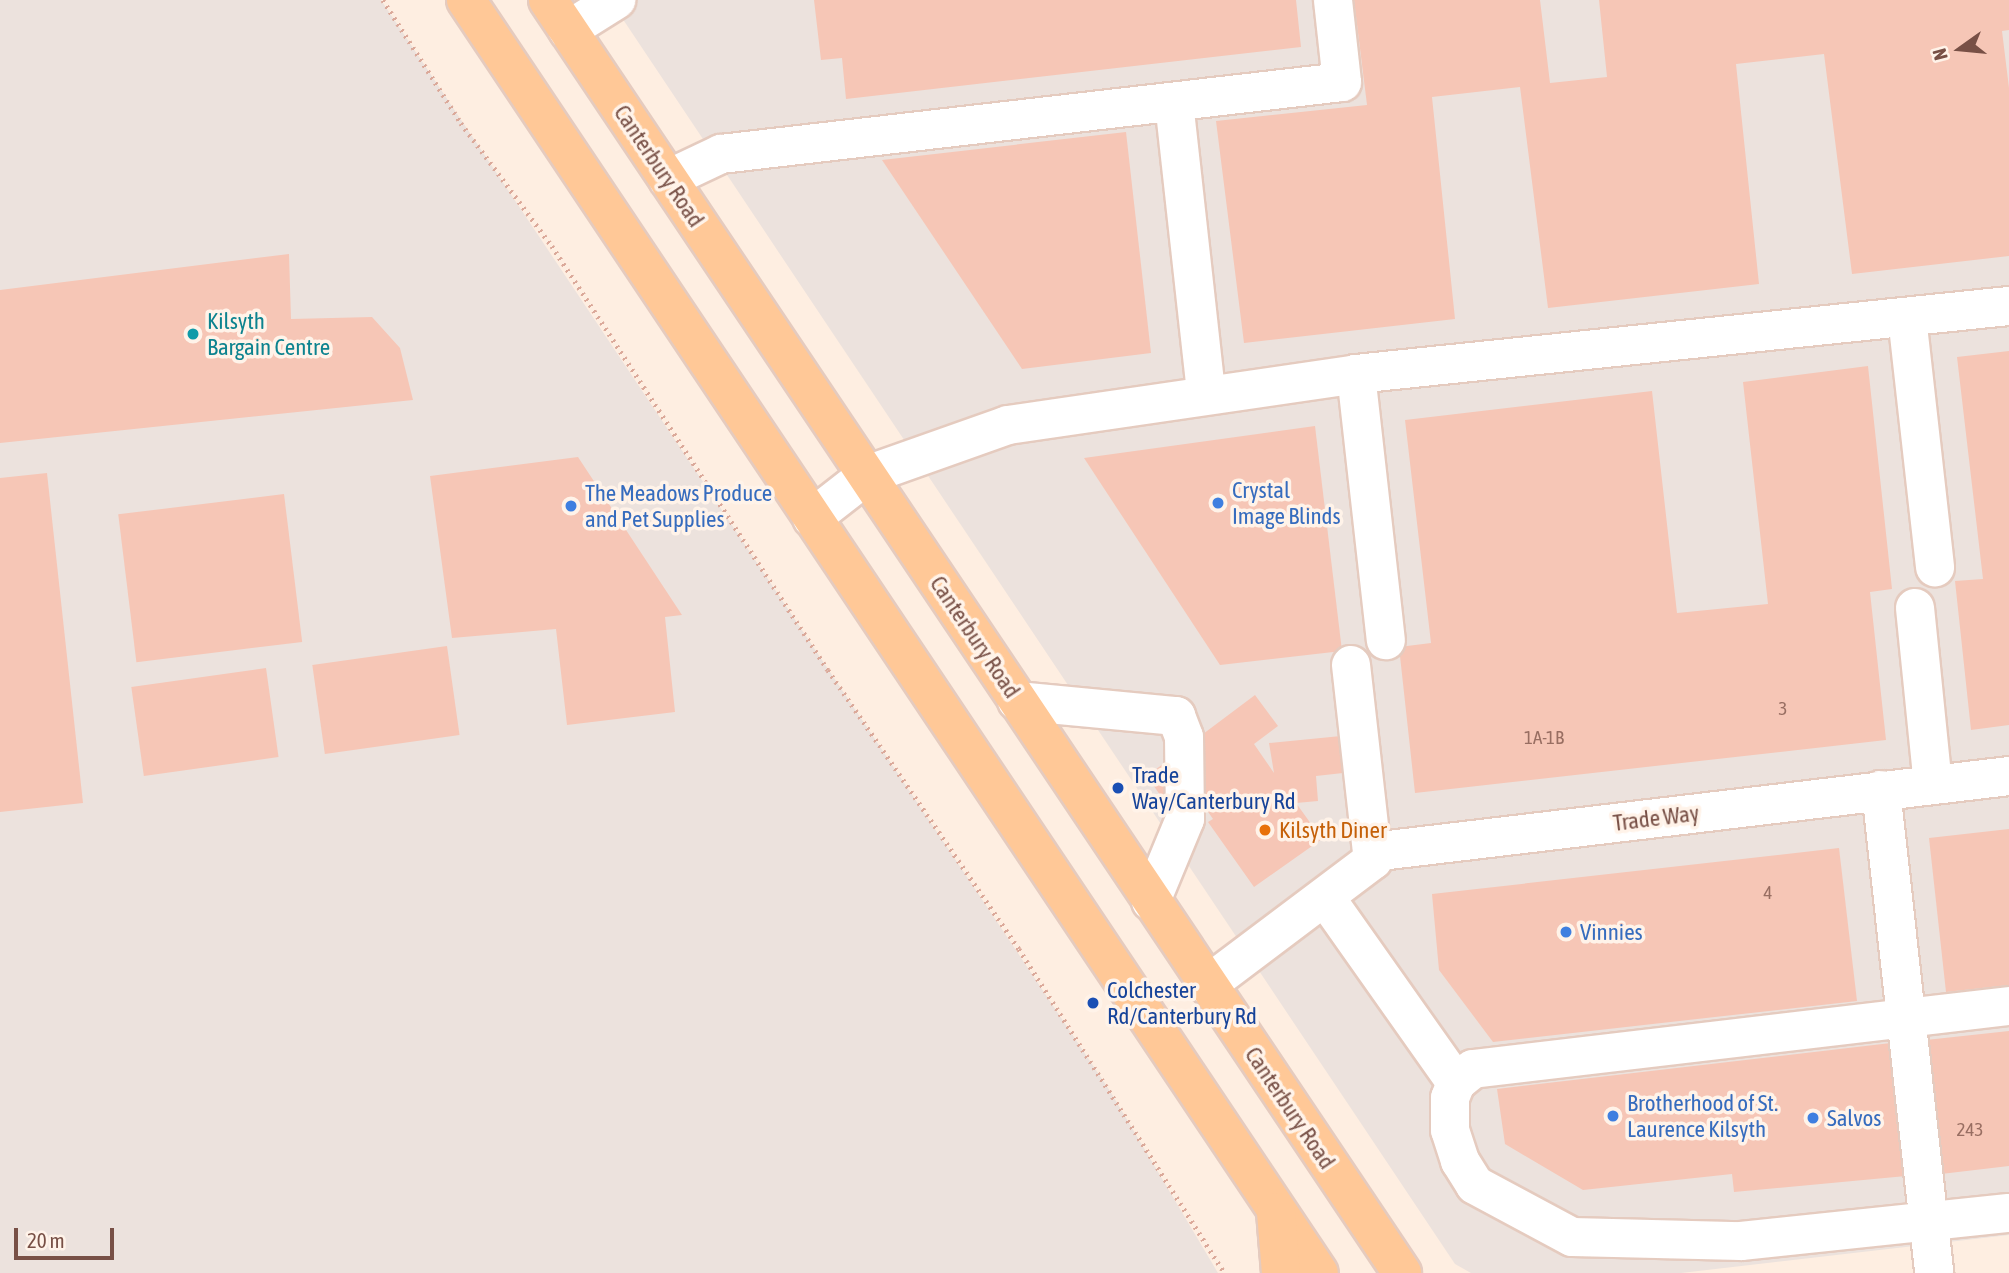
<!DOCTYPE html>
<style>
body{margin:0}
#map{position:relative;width:2009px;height:1273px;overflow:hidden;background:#feeee1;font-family:"Asap Condensed",sans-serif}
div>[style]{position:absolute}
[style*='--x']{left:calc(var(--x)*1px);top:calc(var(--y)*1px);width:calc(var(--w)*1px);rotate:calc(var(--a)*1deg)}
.industrial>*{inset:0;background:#ece2dd}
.building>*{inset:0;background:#f6c6b6;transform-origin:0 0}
.path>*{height:4.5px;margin-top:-2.25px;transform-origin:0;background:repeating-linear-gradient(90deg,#dba99a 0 2px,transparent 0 7px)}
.roads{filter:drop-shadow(2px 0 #e5cbbf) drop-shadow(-2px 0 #e5cbbf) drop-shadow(0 2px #e5cbbf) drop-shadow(0 -2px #e5cbbf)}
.minor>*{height:38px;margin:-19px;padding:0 19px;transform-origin:19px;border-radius:19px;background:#fff}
.major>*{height:38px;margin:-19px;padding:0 19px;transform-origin:19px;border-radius:19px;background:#ffc897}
.dots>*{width:19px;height:19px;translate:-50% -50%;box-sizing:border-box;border:4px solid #fff3e9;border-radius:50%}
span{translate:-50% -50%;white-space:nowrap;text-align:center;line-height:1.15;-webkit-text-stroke:7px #fff3e9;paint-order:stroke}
.number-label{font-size:19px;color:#986e62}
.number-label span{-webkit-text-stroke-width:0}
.street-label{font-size:23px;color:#785046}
.culture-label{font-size:23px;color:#0d838f}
.left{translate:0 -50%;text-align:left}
.shop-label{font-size:23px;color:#366cbe}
.transit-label{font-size:23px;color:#164399}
.food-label{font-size:23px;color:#c56008}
.north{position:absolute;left:1925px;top:14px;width:70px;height:70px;-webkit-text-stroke:5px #fff3e9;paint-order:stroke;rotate:255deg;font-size:19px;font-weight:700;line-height:28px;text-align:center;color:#785046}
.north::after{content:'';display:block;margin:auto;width:24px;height:32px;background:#785046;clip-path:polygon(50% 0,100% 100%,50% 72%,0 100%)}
.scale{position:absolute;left:14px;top:1228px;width:100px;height:32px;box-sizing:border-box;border:4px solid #785046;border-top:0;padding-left:9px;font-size:21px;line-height:24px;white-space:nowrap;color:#785046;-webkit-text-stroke:5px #fff3e9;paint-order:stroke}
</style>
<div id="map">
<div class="industrial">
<i style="clip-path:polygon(0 0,381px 0,1110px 1091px,1218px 1273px,0 1273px)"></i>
<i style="clip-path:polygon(610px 0,2009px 0,2009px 1235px,1681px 1273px,1471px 1273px,1455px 1264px)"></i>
</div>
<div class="building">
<i style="clip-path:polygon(814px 0,1296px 0,1301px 47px,846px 99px,842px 58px,821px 60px)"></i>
<i style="clip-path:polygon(1354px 0,1540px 0,1550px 83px,1607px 77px,1599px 0,2009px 0,2009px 30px,2002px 31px,2009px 88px,2009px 256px,1852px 274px,1824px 54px,1736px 64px,1759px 284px,1548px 308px,1520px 87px,1432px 97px,1455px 319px,1244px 343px,1216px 121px,1367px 105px)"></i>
<i style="clip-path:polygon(1126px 132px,1151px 353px,1022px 369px,882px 160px)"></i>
<i style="clip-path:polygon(289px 254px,291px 319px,372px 317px,400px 348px,413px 400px,0 443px,0 290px)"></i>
<i style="clip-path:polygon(2009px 351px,2009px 725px,1971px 730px,1955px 581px,1983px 579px,1957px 357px)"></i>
<i style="clip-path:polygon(1868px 366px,1892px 589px,1870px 592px,1886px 740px,1415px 793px,1399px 647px,1431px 643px,1405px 420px,1652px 391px,1677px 613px,1768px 604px,1743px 382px)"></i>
<i style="clip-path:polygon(1315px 426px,1342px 651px,1220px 665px,1084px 458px)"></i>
<i style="clip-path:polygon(578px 457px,682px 615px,665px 617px,675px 712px,567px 725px,556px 629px,452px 638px,430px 476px)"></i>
<i style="clip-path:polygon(47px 473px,83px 803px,0 812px,0 478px)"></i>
<i style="left:284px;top:494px;width:149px;height:167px;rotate:83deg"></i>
<i style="left:447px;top:646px;width:90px;height:136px;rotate:82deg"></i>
<i style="left:266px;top:668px;width:90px;height:136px;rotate:82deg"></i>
<i style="clip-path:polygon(1255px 695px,1278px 726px,1254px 744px,1274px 773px,1269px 743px,1341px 736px,1343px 773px,1316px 776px,1318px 801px,1296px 803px,1322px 839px,1254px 887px,1208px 822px,1213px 819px,1193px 790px,1169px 808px,1147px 776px)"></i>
<i style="clip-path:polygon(2009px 829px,2009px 985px,1946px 992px,1929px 838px)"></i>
<i style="clip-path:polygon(1839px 848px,1857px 1001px,1493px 1042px,1439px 970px,1432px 894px)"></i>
<i style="clip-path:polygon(2009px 1031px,2009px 1166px,1941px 1174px,1926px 1040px)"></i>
<i style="clip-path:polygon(1891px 1043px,1906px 1176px,1734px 1192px,1732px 1174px,1583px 1190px,1505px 1144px,1497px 1089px)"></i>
</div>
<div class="path">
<i style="--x:383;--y:0;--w:146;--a:57.6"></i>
<i style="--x:461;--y:123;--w:153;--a:53.5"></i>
<i style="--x:552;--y:246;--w:506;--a:56.94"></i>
<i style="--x:828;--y:670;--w:338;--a:55.6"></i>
<i style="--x:1019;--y:949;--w:384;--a:57.6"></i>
</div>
<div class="roads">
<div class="minor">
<i style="--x:568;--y:30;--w:57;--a:-32"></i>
<i style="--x:1174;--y:102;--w:294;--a:83.7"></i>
<i style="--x:668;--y:179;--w:59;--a:-25.3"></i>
<i style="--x:721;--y:154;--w:625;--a:-6.61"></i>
<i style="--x:1342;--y:82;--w:82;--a:-96.3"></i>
<i style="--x:1907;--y:317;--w:252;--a:83.6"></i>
<i style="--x:1356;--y:374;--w:268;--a:83.6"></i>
<i style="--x:812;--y:518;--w:70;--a:-38"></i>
<i style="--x:867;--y:475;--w:150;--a:-19.5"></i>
<i style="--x:1008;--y:425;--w:352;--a:-8.3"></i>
<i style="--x:1356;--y:374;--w:657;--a:-5.95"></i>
<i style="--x:1915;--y:608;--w:177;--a:84.2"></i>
<i style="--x:1351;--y:665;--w:188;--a:83.6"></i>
<i style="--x:1017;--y:701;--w:160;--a:5.4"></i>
<i style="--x:1176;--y:716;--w:22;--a:69"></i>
<i style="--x:1184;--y:737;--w:82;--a:89.3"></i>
<i style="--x:1185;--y:819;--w:89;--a:112.5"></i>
<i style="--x:1881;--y:790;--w:486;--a:83.7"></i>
<i style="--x:1325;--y:897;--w:228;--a:54.8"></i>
<i style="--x:1207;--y:985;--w:208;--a:-37"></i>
<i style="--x:1373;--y:860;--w:8;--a:-97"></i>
<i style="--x:1372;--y:852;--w:642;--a:-6.8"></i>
<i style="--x:2009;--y:1006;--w:540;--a:173.3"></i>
<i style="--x:1473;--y:1069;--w:22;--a:141"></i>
<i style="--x:1456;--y:1083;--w:16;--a:112"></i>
<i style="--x:1450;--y:1098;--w:32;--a:90"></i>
<i style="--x:1450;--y:1130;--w:33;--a:72"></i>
<i style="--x:1460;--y:1161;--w:28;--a:58"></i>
<i style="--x:1475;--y:1185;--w:110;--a:28.2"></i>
<i style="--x:1572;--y:1237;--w:169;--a:1.4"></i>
<i style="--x:1741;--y:1241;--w:269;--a:-6"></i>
</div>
<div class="major">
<i style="--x:466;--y:0;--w:1532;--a:56.18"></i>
<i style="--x:548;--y:0;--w:1533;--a:56.14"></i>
<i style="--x:1276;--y:1212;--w:61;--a:85.3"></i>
</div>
</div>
<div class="dots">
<i style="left:193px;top:334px;background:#0f9aa8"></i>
<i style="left:1218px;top:503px;background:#3f7fe0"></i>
<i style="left:571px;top:506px;background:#3f7fe0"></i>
<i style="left:1118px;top:788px;background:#1a4fb4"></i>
<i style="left:1265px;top:830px;background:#e8710a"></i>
<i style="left:1566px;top:932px;background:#3f7fe0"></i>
<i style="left:1093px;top:1003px;background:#1a4fb4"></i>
<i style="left:1613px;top:1116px;background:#3f7fe0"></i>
<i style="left:1813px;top:1118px;background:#3f7fe0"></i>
</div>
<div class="number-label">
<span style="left:1783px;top:709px">3</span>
<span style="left:1544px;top:738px">1A-1B</span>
<span style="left:1768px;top:893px">4</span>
<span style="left:1970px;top:1130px">243</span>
</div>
<div class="street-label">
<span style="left:659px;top:166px;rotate:56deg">Canterbury Road</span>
<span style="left:975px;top:637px;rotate:56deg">Canterbury Road</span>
<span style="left:1656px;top:818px;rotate:-7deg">Trade Way</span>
<span style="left:1290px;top:1108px;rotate:56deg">Canterbury Road</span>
</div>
<div class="culture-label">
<span class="left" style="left:207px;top:334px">Kilsyth<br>Bargain Centre</span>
</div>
<div class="shop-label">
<span class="left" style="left:1232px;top:503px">Crystal<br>Image Blinds</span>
<span class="left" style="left:585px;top:506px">The Meadows Produce<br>and Pet Supplies</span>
<span class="left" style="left:1580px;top:932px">Vinnies</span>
<span class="left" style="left:1627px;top:1116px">Brotherhood of St.<br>Laurence Kilsyth</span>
<span class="left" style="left:1827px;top:1118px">Salvos</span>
</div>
<div class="transit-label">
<span class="left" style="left:1132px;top:788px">Trade<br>Way/Canterbury Rd</span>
<span class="left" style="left:1107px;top:1003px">Colchester<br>Rd/Canterbury Rd</span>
</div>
<div class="food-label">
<span class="left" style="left:1279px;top:830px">Kilsyth Diner</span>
</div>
<div class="north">N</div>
<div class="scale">20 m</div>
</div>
